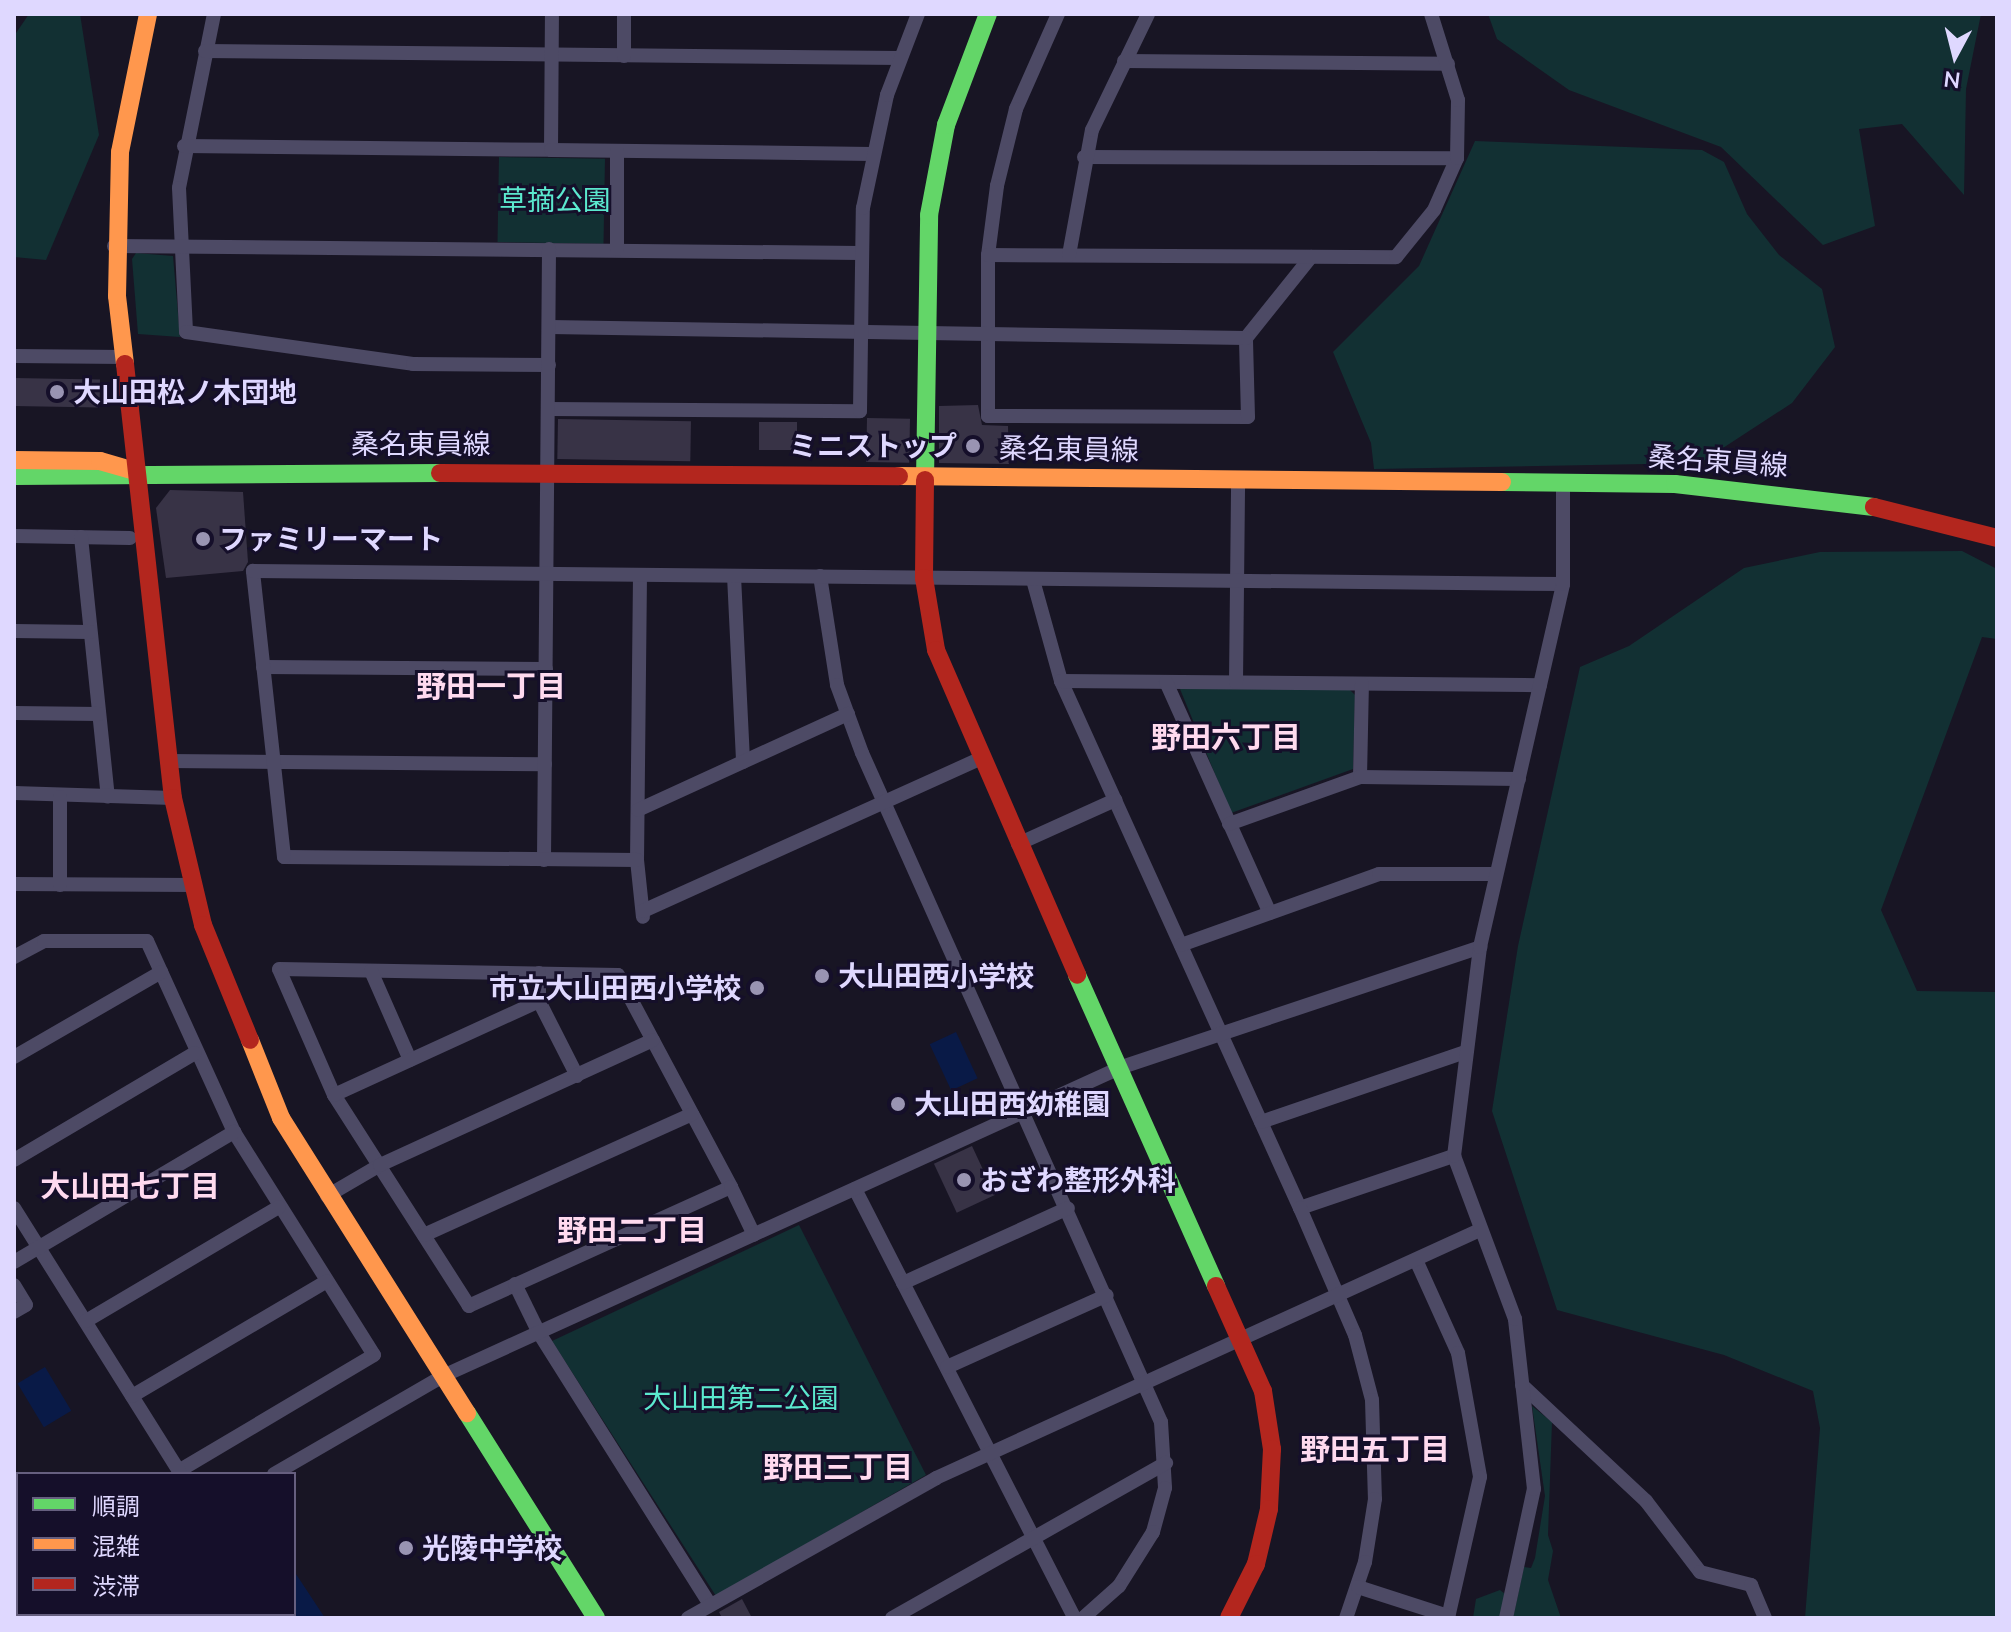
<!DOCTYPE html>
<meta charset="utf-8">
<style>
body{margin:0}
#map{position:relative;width:2011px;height:1632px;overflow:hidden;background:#181524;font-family:Mulish,"Noto Sans JP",sans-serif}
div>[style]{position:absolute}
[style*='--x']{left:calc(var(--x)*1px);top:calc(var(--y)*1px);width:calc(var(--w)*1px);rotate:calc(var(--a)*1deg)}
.green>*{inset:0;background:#123033;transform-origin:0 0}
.water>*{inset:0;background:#091a47;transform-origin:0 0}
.building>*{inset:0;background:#383346;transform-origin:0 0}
.street>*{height:14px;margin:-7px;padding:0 7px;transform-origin:7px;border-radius:7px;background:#4d4a65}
.fast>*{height:18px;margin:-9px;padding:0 9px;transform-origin:9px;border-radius:9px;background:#63d668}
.slow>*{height:18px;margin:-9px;padding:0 9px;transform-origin:9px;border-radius:9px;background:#ff974d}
.jam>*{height:18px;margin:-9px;padding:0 9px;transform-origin:9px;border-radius:9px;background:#b3261e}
.dots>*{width:22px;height:22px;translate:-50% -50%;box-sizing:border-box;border:4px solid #150f2a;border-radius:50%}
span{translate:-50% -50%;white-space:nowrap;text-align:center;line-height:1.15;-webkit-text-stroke:6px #150f2a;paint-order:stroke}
.park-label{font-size:28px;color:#5be8ce}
.poi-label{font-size:28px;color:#dfd8ff;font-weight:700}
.left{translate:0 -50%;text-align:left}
.right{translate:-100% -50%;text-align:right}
.street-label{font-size:28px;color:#dfd8ff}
.neighbourhood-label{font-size:30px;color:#ffdaef;font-weight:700}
.frame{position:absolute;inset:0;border:16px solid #dfd8ff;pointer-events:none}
.legend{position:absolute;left:16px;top:1472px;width:280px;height:144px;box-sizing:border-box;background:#150f2a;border:2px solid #665f7f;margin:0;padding:10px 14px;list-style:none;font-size:24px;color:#dfd8ff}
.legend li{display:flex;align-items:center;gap:16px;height:40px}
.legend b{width:40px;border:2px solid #665f7f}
.north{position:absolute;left:1915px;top:16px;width:80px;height:80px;-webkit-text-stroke:6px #150f2a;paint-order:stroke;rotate:187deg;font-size:22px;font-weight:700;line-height:32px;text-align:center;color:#dfd8ff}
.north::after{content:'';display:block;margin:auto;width:28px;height:36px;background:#dfd8ff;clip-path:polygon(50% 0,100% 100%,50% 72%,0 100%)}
</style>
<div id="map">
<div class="green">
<i style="clip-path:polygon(29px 14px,80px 14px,99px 135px,46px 260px,14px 257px,14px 36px)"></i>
<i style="clip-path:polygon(1488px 14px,1981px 14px,1966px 89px,1964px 195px,1902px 124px,1859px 129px,1875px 226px,1823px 245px,1721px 147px,1569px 90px,1497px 39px)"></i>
<i style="clip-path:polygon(1475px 141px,1702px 150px,1724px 162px,1747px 214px,1779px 255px,1822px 289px,1835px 347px,1792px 403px,1700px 463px,1374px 469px,1371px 443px,1333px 352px,1419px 266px)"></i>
<i style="left:499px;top:157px;width:106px;height:85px;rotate:1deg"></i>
<i style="clip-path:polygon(136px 253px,173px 256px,180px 337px,138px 334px,132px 259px)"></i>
<i style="clip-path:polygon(1962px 551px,1997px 569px,1997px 639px,1982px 637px,1881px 910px,1917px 991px,1997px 992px,1997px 1618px,1805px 1618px,1820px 1428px,1813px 1391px,1724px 1355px,1557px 1310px,1492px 1111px,1518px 946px,1580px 667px,1629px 646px,1744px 568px,1820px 552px)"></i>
<i style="clip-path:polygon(1180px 689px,1349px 689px,1355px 695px,1353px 769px,1231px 813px)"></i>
<i style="clip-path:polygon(799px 1225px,926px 1475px,716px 1596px,552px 1341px)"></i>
<i style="clip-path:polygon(1532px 1406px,1552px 1422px,1548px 1535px,1553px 1551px,1548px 1580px,1561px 1618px,1513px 1618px,1524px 1567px,1531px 1568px,1535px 1558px,1545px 1496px)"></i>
<i style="clip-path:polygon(1500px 1590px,1505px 1594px,1501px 1618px,1473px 1618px,1476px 1599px)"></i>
</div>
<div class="water">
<i style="left:956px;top:1032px;width:51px;height:29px;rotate:65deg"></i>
<i style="left:45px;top:1367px;width:51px;height:32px;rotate:59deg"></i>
<i style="clip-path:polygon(294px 1571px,325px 1618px,285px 1618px,294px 1614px)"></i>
</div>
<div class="building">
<i style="left:14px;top:378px;width:86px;height:28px;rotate:1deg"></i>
<i style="clip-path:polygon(978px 405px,982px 425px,1008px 426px,1009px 464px,939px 463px,939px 406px)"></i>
<i style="left:867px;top:418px;width:43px;height:44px;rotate:1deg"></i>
<i style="left:558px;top:419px;width:133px;height:40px;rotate:1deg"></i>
<i style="left:759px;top:422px;width:38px;height:28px"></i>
<i style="clip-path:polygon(170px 490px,243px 492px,248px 562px,243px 571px,166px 578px,156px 508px)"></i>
<i style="left:972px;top:1146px;width:54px;height:42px;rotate:65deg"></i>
<i style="clip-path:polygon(742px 1599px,752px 1618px,722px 1618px,719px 1612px)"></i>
</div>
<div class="street">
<i style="--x:214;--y:14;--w:177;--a:101.4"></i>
<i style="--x:179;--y:188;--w:144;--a:87.2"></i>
<i style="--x:186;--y:332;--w:229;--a:8"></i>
<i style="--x:413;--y:364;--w:136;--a:0.4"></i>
<i style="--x:1058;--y:14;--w:104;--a:113.9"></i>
<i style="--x:1016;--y:109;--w:79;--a:103.9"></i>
<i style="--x:997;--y:186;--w:70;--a:97.4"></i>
<i style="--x:988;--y:255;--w:161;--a:90"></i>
<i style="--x:988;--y:416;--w:260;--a:0.2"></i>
<i style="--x:1248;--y:417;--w:79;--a:-91.5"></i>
<i style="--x:1246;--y:338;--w:104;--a:-51.3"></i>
<i style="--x:205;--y:51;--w:695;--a:0.58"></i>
<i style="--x:624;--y:56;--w:42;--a:-90"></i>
<i style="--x:1124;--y:61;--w:324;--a:0.5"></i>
<i style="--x:184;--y:146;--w:367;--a:0.6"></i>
<i style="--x:551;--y:150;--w:136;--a:-89.6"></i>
<i style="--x:551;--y:150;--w:321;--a:0.7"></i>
<i style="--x:1084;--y:157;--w:373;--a:0.2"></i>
<i style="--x:114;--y:246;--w:747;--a:0.54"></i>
<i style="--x:617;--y:249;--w:98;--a:-90"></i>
<i style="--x:988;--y:255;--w:408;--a:0.3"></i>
<i style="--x:1396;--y:257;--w:60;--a:-51"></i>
<i style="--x:1434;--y:210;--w:57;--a:-66.1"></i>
<i style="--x:1457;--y:158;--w:58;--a:-89"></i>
<i style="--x:1458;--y:100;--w:90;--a:-107.4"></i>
<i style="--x:1069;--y:255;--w:127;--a:-79.6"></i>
<i style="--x:1092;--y:130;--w:129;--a:-64.2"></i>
<i style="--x:550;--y:327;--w:696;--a:0.91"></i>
<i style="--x:14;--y:356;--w:110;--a:0.5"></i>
<i style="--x:549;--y:409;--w:311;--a:0.4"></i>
<i style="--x:860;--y:411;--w:203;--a:-89.2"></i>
<i style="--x:863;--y:208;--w:116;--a:-78"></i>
<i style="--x:887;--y:95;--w:87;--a:-69.1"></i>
<i style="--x:14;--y:536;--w:116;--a:1"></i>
<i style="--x:81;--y:537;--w:261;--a:84.1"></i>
<i style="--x:640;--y:575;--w:285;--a:90.6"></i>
<i style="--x:637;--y:860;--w:57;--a:84"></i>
<i style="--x:734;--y:576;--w:186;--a:87.2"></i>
<i style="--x:820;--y:576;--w:110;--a:81.1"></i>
<i style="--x:837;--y:685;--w:72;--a:69.8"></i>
<i style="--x:862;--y:753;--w:733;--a:65.92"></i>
<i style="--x:1161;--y:1422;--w:66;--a:86.5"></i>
<i style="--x:1165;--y:1488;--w:46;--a:105.3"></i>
<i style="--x:1153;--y:1532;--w:64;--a:122.2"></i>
<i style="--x:1119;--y:1586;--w:48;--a:138.4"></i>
<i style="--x:1033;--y:580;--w:105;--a:74.5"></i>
<i style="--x:1061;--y:681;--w:579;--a:65.61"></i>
<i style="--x:1300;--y:1208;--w:163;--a:-18.7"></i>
<i style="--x:14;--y:631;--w:76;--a:0.8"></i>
<i style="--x:263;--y:667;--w:283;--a:0.4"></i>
<i style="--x:1061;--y:681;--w:479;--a:0.5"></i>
<i style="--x:1166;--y:682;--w:253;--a:65.8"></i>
<i style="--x:1236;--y:682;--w:203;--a:-89.4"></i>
<i style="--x:14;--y:713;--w:85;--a:0.7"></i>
<i style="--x:168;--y:761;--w:377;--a:0.5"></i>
<i style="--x:1360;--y:777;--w:93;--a:-88.8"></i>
<i style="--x:14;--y:793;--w:159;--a:1.8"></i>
<i style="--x:638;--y:810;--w:231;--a:-24.6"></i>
<i style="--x:1229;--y:824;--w:139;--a:-19.7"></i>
<i style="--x:1360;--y:777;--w:159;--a:0.7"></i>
<i style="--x:1018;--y:844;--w:107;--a:-24.4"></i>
<i style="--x:544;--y:860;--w:611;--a:-89.53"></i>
<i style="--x:637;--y:860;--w:353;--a:-179.5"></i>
<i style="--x:284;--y:857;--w:288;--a:-96.2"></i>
<i style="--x:253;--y:571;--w:1310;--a:0.57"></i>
<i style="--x:14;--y:884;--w:178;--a:0.3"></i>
<i style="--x:60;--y:885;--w:88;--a:-90"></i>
<i style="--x:643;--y:911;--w:370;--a:-24.3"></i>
<i style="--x:1181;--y:945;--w:210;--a:-19.7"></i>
<i style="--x:1379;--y:874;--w:117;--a:0"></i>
<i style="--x:14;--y:957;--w:34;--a:-28"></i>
<i style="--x:44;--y:941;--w:103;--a:0"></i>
<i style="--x:147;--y:941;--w:210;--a:65.5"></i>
<i style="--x:234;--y:1132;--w:263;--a:57.9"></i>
<i style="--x:374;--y:1355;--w:227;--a:149.3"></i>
<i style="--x:279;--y:969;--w:339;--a:1"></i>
<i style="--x:618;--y:975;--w:240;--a:61.9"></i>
<i style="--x:731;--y:1187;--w:288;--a:155.6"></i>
<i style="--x:469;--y:1306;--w:250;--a:-122.6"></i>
<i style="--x:334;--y:1095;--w:137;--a:-113.6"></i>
<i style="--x:371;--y:971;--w:97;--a:66.3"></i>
<i style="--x:539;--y:973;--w:28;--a:90"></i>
<i style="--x:539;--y:1001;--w:84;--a:63.1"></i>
<i style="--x:14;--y:1057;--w:170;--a:-30"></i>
<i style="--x:334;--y:1095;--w:226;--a:-24.6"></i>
<i style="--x:1261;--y:1122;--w:217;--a:-18.9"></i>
<i style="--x:14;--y:1160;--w:210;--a:-30.6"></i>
<i style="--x:731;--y:1187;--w:53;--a:64.4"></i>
<i style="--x:855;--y:1189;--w:482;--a:62.9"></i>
<i style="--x:327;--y:1196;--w:61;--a:-30.3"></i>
<i style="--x:380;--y:1165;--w:300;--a:-24.6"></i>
<i style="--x:14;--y:1208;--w:314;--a:57.9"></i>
<i style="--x:1300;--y:1208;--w:138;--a:66.6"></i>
<i style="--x:1355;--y:1335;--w:67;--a:75.3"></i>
<i style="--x:1372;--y:1400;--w:99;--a:88.3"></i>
<i style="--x:1375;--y:1499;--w:64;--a:99"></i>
<i style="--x:1365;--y:1562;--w:59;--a:108.7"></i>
<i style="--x:424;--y:1235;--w:294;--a:-24.3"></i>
<i style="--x:1416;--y:1260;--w:102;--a:65.7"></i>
<i style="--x:1458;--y:1353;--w:126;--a:79.9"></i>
<i style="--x:1480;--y:1477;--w:145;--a:102.8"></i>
<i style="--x:14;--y:1262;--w:256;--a:-30.6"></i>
<i style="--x:903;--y:1283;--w:181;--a:-24.4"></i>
<i style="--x:515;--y:1284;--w:55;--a:63.9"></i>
<i style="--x:539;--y:1333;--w:321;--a:57.8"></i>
<i style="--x:14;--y:1285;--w:23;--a:59"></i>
<i style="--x:26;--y:1305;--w:14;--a:150"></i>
<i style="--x:86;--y:1321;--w:224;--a:-30.6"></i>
<i style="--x:947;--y:1367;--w:175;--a:-24.2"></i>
<i style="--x:1522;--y:1385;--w:170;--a:43.1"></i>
<i style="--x:1646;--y:1501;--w:89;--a:52.7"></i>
<i style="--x:1700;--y:1572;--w:53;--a:14.3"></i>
<i style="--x:1751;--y:1585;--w:36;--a:67"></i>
<i style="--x:132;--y:1396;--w:226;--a:-30.5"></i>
<i style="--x:274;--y:1474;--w:195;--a:-30.1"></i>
<i style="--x:443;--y:1376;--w:746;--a:-24.47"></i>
<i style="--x:1122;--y:1067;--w:378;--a:-18.5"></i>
<i style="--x:1358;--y:1587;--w:95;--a:17.9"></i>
<i style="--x:183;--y:1614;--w:5;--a:53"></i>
<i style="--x:30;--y:1618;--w:8;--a:-30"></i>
<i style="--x:128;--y:1618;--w:8;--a:-30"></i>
<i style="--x:688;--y:1618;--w:285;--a:-29.4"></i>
<i style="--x:936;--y:1478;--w:598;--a:-24.51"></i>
<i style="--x:892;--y:1618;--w:315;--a:-29.5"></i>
<i style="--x:1506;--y:1618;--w:132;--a:-77.8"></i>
<i style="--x:1534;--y:1489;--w:171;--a:-96.4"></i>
<i style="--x:1515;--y:1319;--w:174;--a:-110.5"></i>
<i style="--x:1454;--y:1156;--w:211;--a:-82.9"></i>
<i style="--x:1480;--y:947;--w:372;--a:-77.1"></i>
<i style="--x:1563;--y:584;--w:100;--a:-90"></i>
</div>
<div class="fast">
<i style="--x:14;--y:476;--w:426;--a:-0.4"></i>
<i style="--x:925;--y:480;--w:265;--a:-89.1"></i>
<i style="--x:929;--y:215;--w:92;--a:-79.3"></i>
<i style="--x:946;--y:125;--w:119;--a:-69.3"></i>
<i style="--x:1502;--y:482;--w:173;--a:0.7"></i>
<i style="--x:1675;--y:484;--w:200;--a:6.6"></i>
<i style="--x:1077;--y:975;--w:341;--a:65.9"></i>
<i style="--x:467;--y:1413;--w:242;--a:57.8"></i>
</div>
<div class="slow">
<i style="--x:125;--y:364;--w:68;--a:-96.7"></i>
<i style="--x:117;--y:296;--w:144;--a:-88.8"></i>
<i style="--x:120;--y:152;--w:141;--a:-78.5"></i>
<i style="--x:14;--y:460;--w:86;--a:0.7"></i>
<i style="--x:100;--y:461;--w:32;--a:16"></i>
<i style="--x:899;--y:476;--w:603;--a:0.57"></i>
<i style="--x:250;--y:1040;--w:84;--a:68.3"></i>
<i style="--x:281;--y:1118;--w:349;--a:57.8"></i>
</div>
<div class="jam">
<i style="--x:125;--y:364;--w:437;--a:83.7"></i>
<i style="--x:173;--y:798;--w:130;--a:76.7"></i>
<i style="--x:203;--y:925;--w:124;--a:67.8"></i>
<i style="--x:440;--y:473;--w:459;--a:0.4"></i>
<i style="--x:925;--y:480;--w:98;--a:90.6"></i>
<i style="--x:924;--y:578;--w:73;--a:80.5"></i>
<i style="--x:936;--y:650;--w:354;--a:66.5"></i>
<i style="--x:1874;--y:507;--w:127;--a:14.1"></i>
<i style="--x:1216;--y:1286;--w:115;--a:65.9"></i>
<i style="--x:1263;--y:1391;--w:59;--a:81.2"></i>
<i style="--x:1272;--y:1449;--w:60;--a:92.9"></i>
<i style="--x:1269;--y:1509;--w:57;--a:103.3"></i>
<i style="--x:1256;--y:1564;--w:60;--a:116.6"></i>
</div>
<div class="dots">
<i style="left:57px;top:392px;background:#9994b2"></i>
<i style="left:973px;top:446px;background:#9994b2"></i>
<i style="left:203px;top:539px;background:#9994b2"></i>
<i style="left:822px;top:976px;background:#9994b2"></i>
<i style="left:757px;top:988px;background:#9994b2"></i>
<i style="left:898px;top:1104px;background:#9994b2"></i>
<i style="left:964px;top:1180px;background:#9994b2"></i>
<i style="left:406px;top:1548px;background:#9994b2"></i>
</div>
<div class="park-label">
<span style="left:555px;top:200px">草摘公園</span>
<span style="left:741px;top:1398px">大山田第二公園</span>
</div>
<div class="poi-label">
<span class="left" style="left:73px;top:392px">大山田松ノ木団地</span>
<span class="right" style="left:957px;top:446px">ミニストップ</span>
<span class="left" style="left:219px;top:539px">ファミリーマート</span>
<span class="left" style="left:838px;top:976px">大山田西小学校</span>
<span class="right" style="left:741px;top:988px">市立大山田西小学校</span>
<span class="left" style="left:914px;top:1104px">大山田西幼稚園</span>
<span class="left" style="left:980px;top:1180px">おざわ整形外科</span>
<span class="left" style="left:422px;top:1548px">光陵中学校</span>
</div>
<div class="street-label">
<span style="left:421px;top:444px">桑名東員線</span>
<span style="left:1069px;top:449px;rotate:1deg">桑名東員線</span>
<span style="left:1718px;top:461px;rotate:4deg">桑名東員線</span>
</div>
<div class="neighbourhood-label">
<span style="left:491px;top:686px">野田一丁目</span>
<span style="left:1226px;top:737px">野田六丁目</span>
<span style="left:130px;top:1186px">大山田七丁目</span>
<span style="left:632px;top:1230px">野田二丁目</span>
<span style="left:1375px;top:1449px">野田五丁目</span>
<span style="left:838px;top:1467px">野田三丁目</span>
</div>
<div class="frame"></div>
<ul class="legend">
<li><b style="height:10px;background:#63d668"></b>順調</li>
<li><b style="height:10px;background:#ff974d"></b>混雑</li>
<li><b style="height:10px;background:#b3261e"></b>渋滞</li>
</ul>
<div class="north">N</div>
</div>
